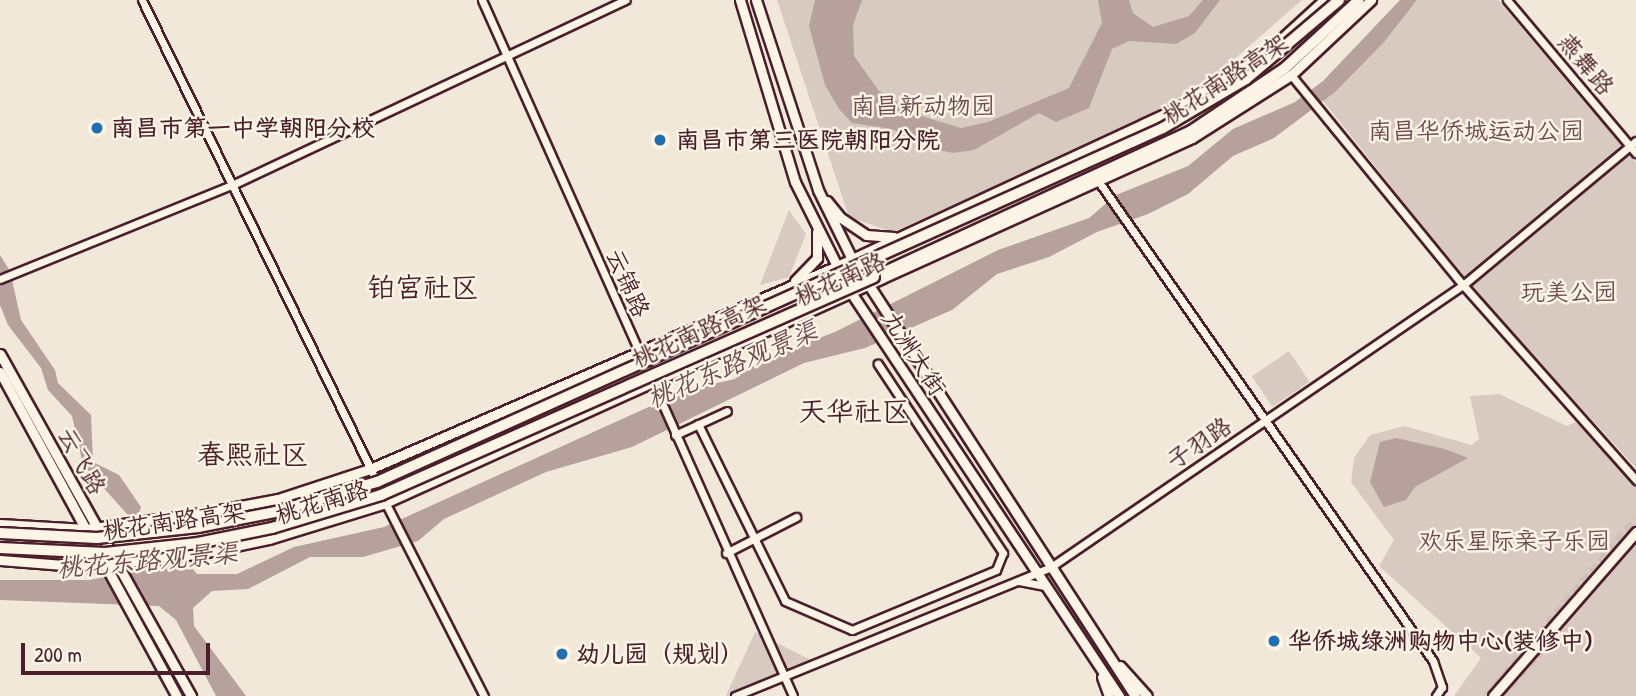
<!DOCTYPE html>
<meta charset="utf-8">
<style>
body{margin:0}
#map{position:relative;width:1636px;height:696px;overflow:hidden;background:#f1e8da;font-family:"Patrick Hand","LXGW WenKai TC",sans-serif}
div>[style]{position:absolute}
[style*='--x']{left:calc(var(--x)*1px);top:calc(var(--y)*1px);width:calc(var(--w)*1px);rotate:calc(var(--a)*1deg)}
.green>*{inset:0;background:#d8cac0;transform-origin:0 0}
.water>*{inset:0;background:#b6a19c}
.major-tunnel>*{height:9px;margin-top:-4.5px;transform-origin:0;background:repeating-linear-gradient(90deg,#d0c0b7 0 9px,transparent 0 13.5px)}
.roads{filter:drop-shadow(2px 0 #4a1f2b) drop-shadow(-2px 0 #4a1f2b) drop-shadow(0 2px #4a1f2b) drop-shadow(0 -2px #4a1f2b)}
.minor>*{height:7px;margin:-3.5px;padding:0 3.5px;transform-origin:3.5px;border-radius:3.5px;background:#fcf5e5}
.major>*{height:9px;margin:-4.5px;padding:0 4.5px;transform-origin:4.5px;border-radius:4.5px;background:#fcf5e5}
.highway>*{height:10px;margin:-5px;padding:0 5px;transform-origin:5px;border-radius:5px;background:#fcf5e5}
.bridges{filter:drop-shadow(2px 0 #4a1f2b) drop-shadow(-2px 0 #4a1f2b) drop-shadow(0 2px #4a1f2b) drop-shadow(0 -2px #4a1f2b)}
.highway-bridge>*{height:10px;margin:-5px;padding:0 5px;transform-origin:5px;border-radius:5px;background:#fcf5e5}
.dots>*{width:19px;height:19px;translate:-50% -50%;box-sizing:border-box;border:4px solid #fcf5e5;border-radius:50%}
span{translate:-50% -50%;white-space:nowrap;text-align:center;line-height:1.15;-webkit-text-stroke:5px #fcf5e5;paint-order:stroke}
.street-label{font-size:24px;color:#4a1f2b}
.park-label{font-size:24px;color:#6e4a50}
.poi-label{font-size:24px;color:#4a1f2b;font-weight:700}
.left{translate:0 -50%;text-align:left}
.water-label{font-size:26px;color:#704c53;font-style:italic}
.quarter-label{font-size:28px;color:#4a1f2b}
.scale{position:absolute;left:21px;top:643px;width:189px;height:32px;box-sizing:border-box;border:4px solid #4a1f2b;border-top:0;padding-left:9px;font-size:21px;line-height:24px;white-space:nowrap;color:#4a1f2b;-webkit-text-stroke:5px #fcf5e5;paint-order:stroke}
</style>
<div id="map">
<div class="green">
<i style="clip-path:polygon(777px 0,1302px 0,1216px 75px,1138px 122px,893px 232px,849px 217px)"></i>
<i style="clip-path:polygon(1418px 0,1498px 0,1621px 145px,1618px 153px,1464px 278px,1320px 97px)"></i>
<i style="clip-path:polygon(1628px 153px,1636px 163px,1636px 468px,1470px 286px)"></i>
<i style="clip-path:polygon(789px 210px,806px 234px,789px 277px,760px 285px)"></i>
<i style="left:1289px;top:351px;width:37px;height:45px;rotate:56deg"></i>
<i style="clip-path:polygon(1499px 394px,1567px 426px,1575px 422px,1636px 471px,1636px 696px,1454px 696px,1481px 658px,1379px 566px,1394px 540px,1351px 482px,1354px 458px,1370px 435px,1404px 426px,1472px 445px,1479px 439px,1470px 396px)"></i>
<i style="clip-path:polygon(755px 632px,821px 665px,745px 696px,726px 696px)"></i>
</div>
<div class="water">
<i style="clip-path:polygon(815px 0,862px 0,853px 25px,854px 56px,879px 91px,918px 115px,961px 128px,988px 122px,1069px 88px,1102px 23px,1098px 0,1129px 0,1133px 13px,1153px 27px,1189px 16px,1203px 0,1220px 0,1195px 33px,1176px 44px,1129px 41px,1112px 49px,1089px 108px,1056px 122px,1039px 113px,974px 150px,953px 153px,934px 149px,892px 129px,852px 123px,839px 109px,825px 85px,809px 26px)"></i>
<i style="clip-path:polygon(1400px 0,1417px 0,1384px 42px,1335px 92px,1274px 138px,1233px 156px,1188px 194px,1148px 214px,1097px 232px,1049px 257px,997px 274px,952px 310px,865px 348px,804px 363px,632px 447px,546px 472px,444px 519px,418px 541px,363px 557px,310px 557px,248px 589px,212px 591px,193px 608px,194px 626px,246px 696px,216px 696px,176px 620px,159px 606px,0 600px,0 580px,90px 580px,185px 560px,197px 574px,237px 574px,294px 547px,384px 527px,686px 390px,735px 379px,748px 366px,760px 366px,766px 358px,835px 332px,998px 250px,1089px 218px,1116px 195px,1188px 166px,1233px 129px,1295px 102px,1323px 81px)"></i>
<i style="clip-path:polygon(0 255px,10px 271px,21px 320px,55px 370px,58px 383px,91px 415px,93px 462px,119px 475px,141px 507px,138px 516px,127px 514px,83px 465px,72px 416px,48px 390px,41px 368px,8px 325px,0 305px)"></i>
<i style="clip-path:polygon(1396px 438px,1445px 449px,1468px 458px,1415px 487px,1406px 500px,1384px 507px,1370px 482px,1380px 442px)"></i>
</div>
<div class="major-tunnel">
<i style="--x:1488;--y:696;--w:231;--a:-50.1"></i>
<i style="--x:1501;--y:696;--w:93;--a:-49.8"></i>
</div>
<div class="roads">
<div class="minor">
<i style="--x:142;--y:0;--w:536;--a:64.01"></i>
<i style="--x:482;--y:0;--w:762;--a:65.92"></i>
<i style="--x:1507;--y:0;--w:200;--a:49.9"></i>
<i style="--x:1291;--y:75;--w:271;--a:50.7"></i>
<i style="--x:1463;--y:285;--w:261;--a:48.4"></i>
<i style="--x:1099;--y:182;--w:584;--a:55.11"></i>
<i style="--x:1433;--y:661;--w:28;--a:71"></i>
<i style="--x:1442;--y:687;--w:11;--a:124"></i>
<i style="--x:0;--y:279;--w:250;--a:-22.1"></i>
<i style="--x:232;--y:185;--w:435;--a:-25.2"></i>
<i style="--x:698;--y:424;--w:197;--a:63.8"></i>
<i style="--x:785;--y:601;--w:73;--a:23.4"></i>
<i style="--x:852;--y:630;--w:156;--a:-22.6"></i>
<i style="--x:996;--y:570;--w:18;--a:-68"></i>
<i style="--x:1003;--y:553;--w:227;--a:-123.5"></i>
<i style="--x:675;--y:435;--w:57;--a:-24.8"></i>
<i style="--x:384;--y:500;--w:220;--a:63"></i>
<i style="--x:726;--y:553;--w:79;--a:-27.2"></i>
<i style="--x:1019;--y:581;--w:25;--a:11"></i>
<i style="--x:735;--y:696;--w:341;--a:-22.2"></i>
<i style="--x:1051;--y:567;--w:499;--a:-34.4"></i>
<i style="--x:1463;--y:285;--w:225;--a:-39.8"></i>
</div>
<div class="major">
<i style="--x:740;--y:0;--w:190;--a:73.2"></i>
<i style="--x:795;--y:182;--w:119;--a:63.4"></i>
<i style="--x:848;--y:288;--w:490;--a:56.4"></i>
<i style="--x:756;--y:0;--w:200;--a:71.9"></i>
<i style="--x:818;--y:190;--w:77;--a:63.8"></i>
<i style="--x:852;--y:259;--w:521;--a:57.07"></i>
<i style="--x:827;--y:201;--w:22;--a:51"></i>
<i style="--x:841;--y:218;--w:30;--a:34"></i>
<i style="--x:866;--y:235;--w:28;--a:4"></i>
<i style="--x:795;--y:281;--w:32;--a:-46"></i>
<i style="--x:817;--y:258;--w:26;--a:-90"></i>
<i style="--x:0;--y:354;--w:392;--a:60.8"></i>
<i style="--x:0;--y:372;--w:369;--a:61.4"></i>
<i style="--x:0;--y:524;--w:86;--a:3.3"></i>
<i style="--x:86;--y:529;--w:124;--a:-7.9"></i>
<i style="--x:209;--y:512;--w:70;--a:-10.7"></i>
<i style="--x:278;--y:499;--w:97;--a:-18.1"></i>
<i style="--x:370;--y:469;--w:509;--a:-23.49"></i>
<i style="--x:837;--y:266;--w:374;--a:-24.9"></i>
<i style="--x:1176;--y:109;--w:107;--a:-32.1"></i>
<i style="--x:1267;--y:52;--w:77;--a:-42.4"></i>
<i style="--x:0;--y:560;--w:89;--a:4.5"></i>
<i style="--x:89;--y:567;--w:109;--a:-6.9"></i>
<i style="--x:197;--y:554;--w:74;--a:-11.8"></i>
<i style="--x:269;--y:539;--w:119;--a:-17.1"></i>
<i style="--x:383;--y:504;--w:888;--a:-24.34"></i>
<i style="--x:1192;--y:138;--w:117;--a:-32.5"></i>
<i style="--x:1291;--y:75;--w:110;--a:-43.2"></i>
<i style="--x:1120;--y:666;--w:40;--a:48"></i>
<i style="--x:1102;--y:677;--w:20;--a:70"></i>
<i style="--x:1493;--y:696;--w:218;--a:-48.9"></i>
</div>
<div class="highway">
<i style="--x:874;--y:277;--w:349;--a:-24.7"></i>
<i style="--x:1191;--y:131;--w:113;--a:-33.8"></i>
<i style="--x:1285;--y:68;--w:100;--a:-42.6"></i>
</div>
</div>
<div class="bridges">
<div class="highway-bridge">
<i style="--x:0;--y:533;--w:97;--a:3"></i>
<i style="--x:97;--y:538;--w:102;--a:-6.2"></i>
<i style="--x:198;--y:527;--w:78;--a:-11"></i>
<i style="--x:275;--y:512;--w:106;--a:-16.4"></i>
<i style="--x:377;--y:482;--w:862;--a:-24.25"></i>
<i style="--x:1163;--y:128;--w:96;--a:-30.6"></i>
<i style="--x:1246;--y:79;--w:122;--a:-40.3"></i>
<i style="--x:0;--y:548;--w:105;--a:2.7"></i>
<i style="--x:105;--y:553;--w:94;--a:-6.1"></i>
<i style="--x:198;--y:543;--w:76;--a:-11.5"></i>
<i style="--x:272;--y:528;--w:114;--a:-16.8"></i>
<i style="--x:381;--y:495;--w:539;--a:-23.85"></i>
</div>
</div>
<div class="dots">
<i style="left:97px;top:128px;background:#1f6fb2"></i>
<i style="left:660px;top:140px;background:#1f6fb2"></i>
<i style="left:1274px;top:641px;background:#1f6fb2"></i>
<i style="left:562px;top:654px;background:#1f6fb2"></i>
</div>
<div class="street-label">
<span style="left:1586px;top:64px;rotate:50deg">燕舞路</span>
<span style="left:1225px;top:79px;rotate:-33deg">桃花南路高架</span>
<span style="left:840px;top:279px;rotate:-24deg">桃花南路</span>
<span style="left:628px;top:283px;rotate:66deg">云锦路</span>
<span style="left:699px;top:331px;rotate:-24deg">桃花南路高架</span>
<span style="left:914px;top:353px;rotate:57deg">九洲大街</span>
<span style="left:1199px;top:443px;rotate:-34deg">子羽路</span>
<span style="left:82px;top:461px;rotate:61deg">云飞路</span>
<span style="left:322px;top:502px;rotate:-17deg">桃花南路</span>
<span style="left:174px;top:521px;rotate:-8deg">桃花南路高架</span>
</div>
<div class="park-label">
<span style="left:923px;top:106px">南昌新动物园</span>
<span style="left:1476px;top:131px">南昌华侨城运动公园</span>
<span style="left:1569px;top:292px">玩美公园</span>
<span style="left:1514px;top:541px">欢乐星际亲子乐园</span>
</div>
<div class="poi-label">
<span class="left" style="left:111px;top:128px">南昌市第一中学朝阳分校</span>
<span class="left" style="left:676px;top:140px">南昌市第三医院朝阳分院</span>
<span class="left" style="left:1288px;top:641px">华侨城绿洲购物中心(装修中)</span>
<span class="left" style="left:576px;top:654px">幼儿园（规划）</span>
</div>
<div class="water-label">
<span style="left:732px;top:364px;rotate:-23deg">桃花东路观景渠</span>
<span style="left:147px;top:560px;rotate:-5deg">桃花东路观景渠</span>
</div>
<div class="quarter-label">
<span style="left:423px;top:287px">铂宫社区</span>
<span style="left:854px;top:411px">天华社区</span>
<span style="left:253px;top:454px">春熙社区</span>
</div>
<div class="scale">200 m</div>
</div>
